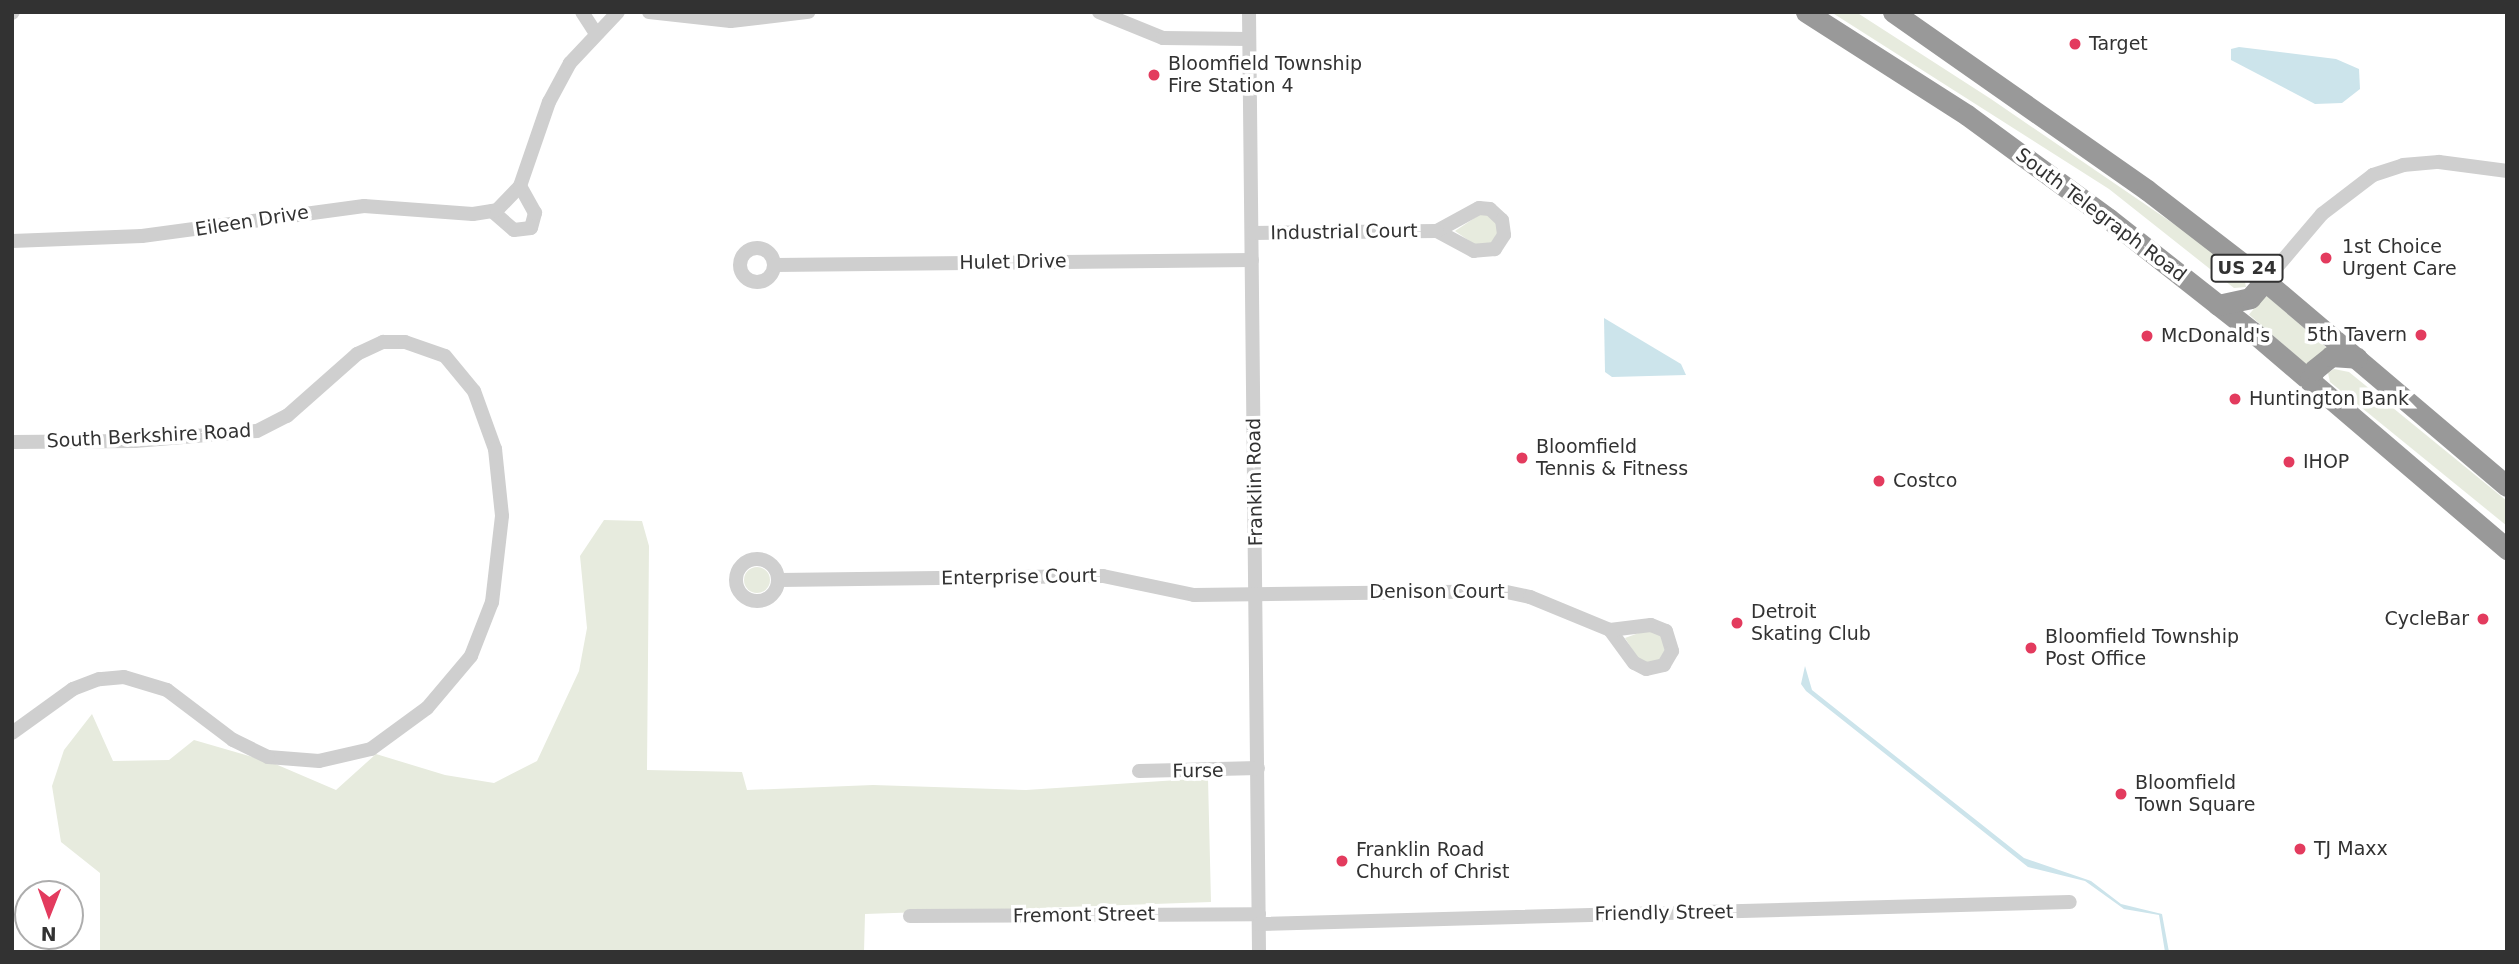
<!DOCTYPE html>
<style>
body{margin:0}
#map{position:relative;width:2519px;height:964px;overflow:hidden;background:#fff;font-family:"DejaVu Sans",sans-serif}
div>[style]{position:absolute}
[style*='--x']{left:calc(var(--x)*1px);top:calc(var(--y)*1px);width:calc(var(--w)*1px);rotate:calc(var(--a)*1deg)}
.green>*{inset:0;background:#e7ebde;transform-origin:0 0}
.round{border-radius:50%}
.water>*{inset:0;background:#cce4eb}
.minor>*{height:14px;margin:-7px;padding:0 7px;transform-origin:7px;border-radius:7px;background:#cfcfcf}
.minor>.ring{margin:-7px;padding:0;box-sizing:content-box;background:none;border:14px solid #cfcfcf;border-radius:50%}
.highway>*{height:21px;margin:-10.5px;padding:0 10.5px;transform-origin:10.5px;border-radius:10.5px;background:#999}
.dots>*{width:19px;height:19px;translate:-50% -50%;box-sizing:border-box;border:4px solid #fff;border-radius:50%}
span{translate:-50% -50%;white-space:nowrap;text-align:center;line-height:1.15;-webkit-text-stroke:7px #fff;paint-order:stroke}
.shield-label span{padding:2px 5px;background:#fff;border:2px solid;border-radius:5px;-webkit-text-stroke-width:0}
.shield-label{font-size:18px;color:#323232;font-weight:700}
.poi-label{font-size:19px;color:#323232}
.left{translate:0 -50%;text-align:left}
.right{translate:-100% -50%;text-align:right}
.street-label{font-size:19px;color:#323232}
.frame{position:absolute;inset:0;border:14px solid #323232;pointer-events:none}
.north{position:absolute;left:14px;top:880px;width:70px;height:70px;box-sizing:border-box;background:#fff;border:2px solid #adadad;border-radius:50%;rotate:181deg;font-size:19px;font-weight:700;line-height:28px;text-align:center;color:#323232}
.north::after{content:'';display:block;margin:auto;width:24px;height:32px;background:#e33b5e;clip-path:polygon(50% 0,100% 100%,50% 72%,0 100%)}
</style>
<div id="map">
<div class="green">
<i style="clip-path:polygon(1831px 12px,1856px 12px,1991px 99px,2193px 237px,2244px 277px,2246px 287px,2234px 288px,2109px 189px)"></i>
<i style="clip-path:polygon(1482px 213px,1494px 218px,1499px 230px,1494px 242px,1478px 247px,1455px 231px)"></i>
<i style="left:2266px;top:295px;width:82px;height:26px;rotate:41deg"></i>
<i style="clip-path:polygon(2334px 369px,2349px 372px,2507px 501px,2507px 526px,2330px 382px,2328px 373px)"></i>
<i style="clip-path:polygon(604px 520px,642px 521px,649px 546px,647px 770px,742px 772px,747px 790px,873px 785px,1026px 790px,1208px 778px,1211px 902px,865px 914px,864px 952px,100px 952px,100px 873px,61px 842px,52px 786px,64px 750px,92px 714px,113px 761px,169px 760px,194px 740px,273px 763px,336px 790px,376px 754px,445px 775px,494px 783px,537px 761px,579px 671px,587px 628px,580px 556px)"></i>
<i class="round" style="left:744px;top:567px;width:26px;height:26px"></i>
<i style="clip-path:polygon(1647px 630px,1664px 637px,1665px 656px,1653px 664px,1639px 660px,1625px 638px)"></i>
</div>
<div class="water">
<i style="clip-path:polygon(2239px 47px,2336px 59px,2359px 69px,2360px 89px,2342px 103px,2315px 104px,2231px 60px,2231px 49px)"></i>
<i style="clip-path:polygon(1604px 318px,1681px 364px,1686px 375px,1612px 377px,1605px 372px)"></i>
<i style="clip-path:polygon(1805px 666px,1812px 690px,2024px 858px,2091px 881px,2121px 904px,2162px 914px,2169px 952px,2165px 952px,2159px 915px,2124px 909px,2085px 881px,2028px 867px,1806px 691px,1801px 684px)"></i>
</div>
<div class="minor">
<i style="--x:582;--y:12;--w:24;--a:57"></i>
<i style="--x:649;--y:12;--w:82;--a:6.3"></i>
<i style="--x:731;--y:21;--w:78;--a:-6.7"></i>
<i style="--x:1099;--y:12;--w:69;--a:22.1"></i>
<i style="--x:1163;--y:38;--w:86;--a:0.7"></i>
<i style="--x:1249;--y:12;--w:940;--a:89.39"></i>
<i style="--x:12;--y:13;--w:1;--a:-45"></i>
<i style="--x:1479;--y:208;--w:11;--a:5"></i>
<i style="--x:1490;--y:209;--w:16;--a:43"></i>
<i style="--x:1502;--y:220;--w:15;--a:82"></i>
<i style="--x:1504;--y:235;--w:17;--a:123"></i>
<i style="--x:1495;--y:249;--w:21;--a:175"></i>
<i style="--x:1474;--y:251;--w:42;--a:-151.6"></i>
<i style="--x:1437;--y:231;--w:48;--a:-28.7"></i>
<i style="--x:492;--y:211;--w:29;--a:41"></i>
<i style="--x:514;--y:230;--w:17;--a:-7"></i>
<i style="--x:531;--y:228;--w:16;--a:-75"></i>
<i style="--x:535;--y:213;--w:31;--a:-119"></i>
<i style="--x:1252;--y:233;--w:185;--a:-0.6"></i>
<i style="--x:12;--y:241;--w:130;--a:-2.2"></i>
<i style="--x:142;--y:236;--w:224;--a:-7.7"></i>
<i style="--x:364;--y:206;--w:109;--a:4.2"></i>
<i style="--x:473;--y:214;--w:24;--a:-9"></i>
<i style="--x:497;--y:210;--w:33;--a:-46"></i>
<i style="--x:520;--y:186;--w:89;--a:-71"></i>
<i style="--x:549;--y:102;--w:44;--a:-61.7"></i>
<i style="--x:570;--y:63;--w:70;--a:-46.7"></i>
<i class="ring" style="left:740px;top:248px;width:20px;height:20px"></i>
<i style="--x:775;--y:265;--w:477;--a:-0.6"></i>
<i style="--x:2265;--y:281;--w:88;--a:-49.6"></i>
<i style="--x:2322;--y:214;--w:64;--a:-37.4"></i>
<i style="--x:2373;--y:175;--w:32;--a:-18"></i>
<i style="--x:2403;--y:165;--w:36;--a:-5"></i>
<i style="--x:2439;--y:162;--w:69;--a:7.5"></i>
<i style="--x:12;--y:442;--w:123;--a:-0.5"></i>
<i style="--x:135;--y:441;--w:122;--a:-4.7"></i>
<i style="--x:257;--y:431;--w:34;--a:-27"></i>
<i style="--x:287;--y:416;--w:94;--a:-41.5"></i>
<i style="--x:357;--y:354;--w:29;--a:-25"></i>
<i style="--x:383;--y:342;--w:22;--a:0"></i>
<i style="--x:405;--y:342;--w:42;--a:19.3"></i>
<i style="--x:445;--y:356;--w:45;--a:50.4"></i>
<i style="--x:474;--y:391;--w:62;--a:70.1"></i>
<i style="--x:495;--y:449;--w:67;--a:84"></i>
<i style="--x:502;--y:516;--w:87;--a:96.6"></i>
<i style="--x:492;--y:602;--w:58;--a:111.3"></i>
<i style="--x:471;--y:656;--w:68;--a:130.2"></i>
<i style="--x:427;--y:708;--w:69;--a:143.8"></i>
<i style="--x:371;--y:749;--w:53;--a:167"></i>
<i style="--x:319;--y:761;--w:51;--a:-175.5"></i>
<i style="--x:268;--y:757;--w:39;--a:-154"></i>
<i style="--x:233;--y:740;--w:83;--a:-142.9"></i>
<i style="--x:167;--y:690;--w:45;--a:-163.2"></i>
<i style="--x:124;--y:677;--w:25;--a:175"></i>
<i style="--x:99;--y:679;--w:28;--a:159"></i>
<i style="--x:73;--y:689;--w:75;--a:144.2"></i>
<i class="ring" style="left:736px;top:559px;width:28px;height:28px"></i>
<i style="--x:779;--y:580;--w:324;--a:-0.7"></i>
<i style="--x:1103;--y:576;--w:93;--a:11.8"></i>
<i style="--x:1194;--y:595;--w:308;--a:-0.7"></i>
<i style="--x:1502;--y:591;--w:29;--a:12"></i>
<i style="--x:1530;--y:597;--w:87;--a:22.4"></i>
<i style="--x:1651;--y:625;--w:16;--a:22"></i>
<i style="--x:1666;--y:631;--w:21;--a:73"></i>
<i style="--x:1672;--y:651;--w:16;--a:120"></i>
<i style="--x:1664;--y:665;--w:18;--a:167"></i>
<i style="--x:1646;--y:669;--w:13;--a:-153"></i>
<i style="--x:1634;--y:663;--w:41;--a:-126"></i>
<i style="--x:1610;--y:630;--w:41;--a:-7"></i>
<i style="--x:1139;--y:771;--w:119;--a:-1.4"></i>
<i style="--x:910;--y:916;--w:349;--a:-0.3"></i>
<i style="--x:1259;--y:924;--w:811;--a:-1.55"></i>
</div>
<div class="highway">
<i style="--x:1806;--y:12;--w:191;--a:32.6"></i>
<i style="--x:1967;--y:115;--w:176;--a:36.2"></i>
<i style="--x:2109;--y:219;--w:184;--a:38.2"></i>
<i style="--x:2254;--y:333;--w:333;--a:40.5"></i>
<i style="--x:1893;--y:12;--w:310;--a:35"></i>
<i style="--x:2147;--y:190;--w:149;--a:37.6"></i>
<i style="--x:2265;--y:281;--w:317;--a:40.3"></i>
<i style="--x:2218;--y:305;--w:33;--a:-12"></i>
<i style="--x:2250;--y:298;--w:23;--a:-49"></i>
<i style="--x:2310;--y:380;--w:11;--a:-68"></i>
<i style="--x:2314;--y:370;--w:22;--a:-39"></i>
<i style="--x:2331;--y:356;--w:26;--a:4"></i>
</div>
<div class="dots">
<i style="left:2075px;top:44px;background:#e33b5e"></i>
<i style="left:1154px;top:75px;background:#e33b5e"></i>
<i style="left:2326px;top:258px;background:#e33b5e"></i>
<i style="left:2421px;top:335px;background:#e33b5e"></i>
<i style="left:2147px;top:336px;background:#e33b5e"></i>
<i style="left:2235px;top:399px;background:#e33b5e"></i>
<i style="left:1522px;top:458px;background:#e33b5e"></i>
<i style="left:2289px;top:462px;background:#e33b5e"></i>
<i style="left:1879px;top:481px;background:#e33b5e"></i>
<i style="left:2483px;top:619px;background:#e33b5e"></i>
<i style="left:1737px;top:623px;background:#e33b5e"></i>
<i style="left:2031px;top:648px;background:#e33b5e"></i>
<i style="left:2121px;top:794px;background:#e33b5e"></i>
<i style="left:2300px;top:849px;background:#e33b5e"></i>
<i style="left:1342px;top:861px;background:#e33b5e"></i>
</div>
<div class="shield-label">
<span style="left:2247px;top:268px">US 24</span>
</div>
<div class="poi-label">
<span class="left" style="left:2089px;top:44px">Target</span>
<span class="left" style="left:1168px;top:75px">Bloomfield Township<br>Fire Station 4</span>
<span class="left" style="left:2342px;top:258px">1st Choice<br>Urgent Care</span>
<span class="right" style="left:2407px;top:335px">5th Tavern</span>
<span class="left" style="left:2161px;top:336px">McDonald's</span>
<span class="left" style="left:2249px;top:399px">Huntington Bank</span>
<span class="left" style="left:1536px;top:458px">Bloomfield<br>Tennis &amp; Fitness</span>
<span class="left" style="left:2303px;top:462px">IHOP</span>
<span class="left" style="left:1893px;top:481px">Costco</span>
<span class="left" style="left:1751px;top:623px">Detroit<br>Skating Club</span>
<span class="right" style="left:2469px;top:619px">CycleBar</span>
<span class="left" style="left:2045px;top:648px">Bloomfield Township<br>Post Office</span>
<span class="left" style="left:2135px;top:794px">Bloomfield<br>Town Square</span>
<span class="left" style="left:2314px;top:849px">TJ Maxx</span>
<span class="left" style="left:1356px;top:861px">Franklin Road<br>Church of Christ</span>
</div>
<div class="street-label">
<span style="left:2101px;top:215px;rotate:37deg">South Telegraph Road</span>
<span style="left:252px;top:221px;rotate:-9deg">Eileen Drive</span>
<span style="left:1344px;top:232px;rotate:-1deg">Industrial Court</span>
<span style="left:1013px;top:262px;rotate:-1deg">Hulet Drive</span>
<span style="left:149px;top:436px;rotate:-3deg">South Berkshire Road</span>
<span style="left:1255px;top:482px;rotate:-91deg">Franklin Road</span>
<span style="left:1019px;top:577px;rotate:-1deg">Enterprise Court</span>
<span style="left:1437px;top:592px">Denison Court</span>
<span style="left:1198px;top:771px;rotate:-1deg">Furse</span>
<span style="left:1664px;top:913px;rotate:-1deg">Friendly Street</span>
<span style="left:1084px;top:915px;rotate:-1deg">Fremont Street</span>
</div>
<div class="frame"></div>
<div class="north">N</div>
</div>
